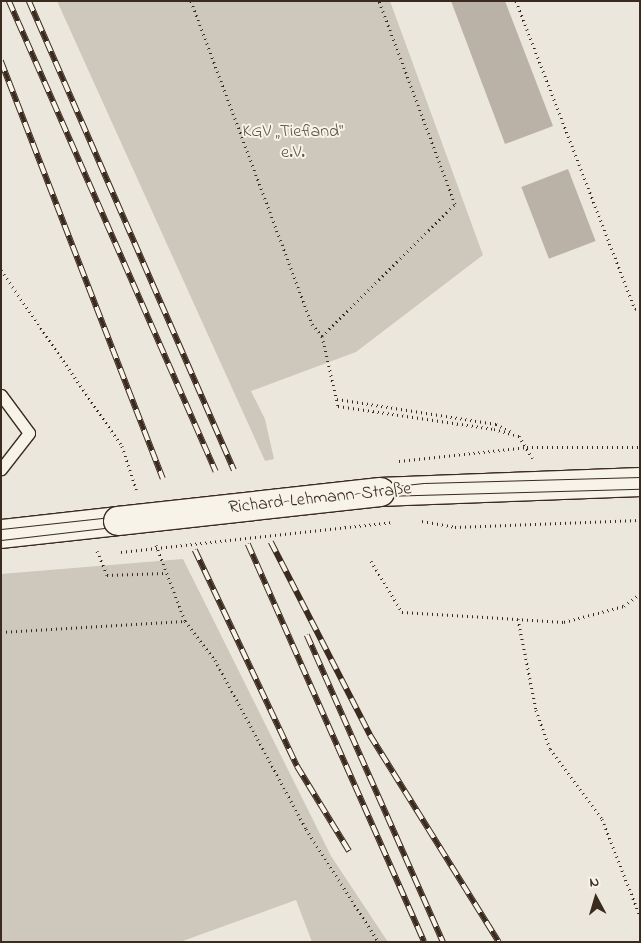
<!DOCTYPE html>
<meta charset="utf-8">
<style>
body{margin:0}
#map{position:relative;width:641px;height:943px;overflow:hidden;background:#ece7dc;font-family:"Indie Flower",sans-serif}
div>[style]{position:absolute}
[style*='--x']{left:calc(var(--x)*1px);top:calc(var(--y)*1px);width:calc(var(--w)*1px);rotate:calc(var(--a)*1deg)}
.green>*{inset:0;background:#cec8bc}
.building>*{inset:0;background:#bab2a7;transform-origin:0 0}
.path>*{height:3px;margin-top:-1.5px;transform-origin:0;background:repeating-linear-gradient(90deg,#3b2a1e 0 1px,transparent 0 5px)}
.roads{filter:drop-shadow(1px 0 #3b2a1e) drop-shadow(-1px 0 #3b2a1e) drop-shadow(0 1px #3b2a1e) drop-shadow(0 -1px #3b2a1e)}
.service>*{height:11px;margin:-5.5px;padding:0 5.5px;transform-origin:5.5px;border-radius:5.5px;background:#f7f3e8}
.primary>*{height:28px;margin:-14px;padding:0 14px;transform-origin:14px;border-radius:14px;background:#f7f3e8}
.tram>*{height:1px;margin:-0.5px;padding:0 0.5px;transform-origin:0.5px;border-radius:0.5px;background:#3b2a1e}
.rail>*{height:5.5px;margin-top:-2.75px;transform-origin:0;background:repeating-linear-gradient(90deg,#f7f3e8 0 11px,#3b2a1e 0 22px);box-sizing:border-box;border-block:1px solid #3b2a1e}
.path-bridge>*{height:3px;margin-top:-1.5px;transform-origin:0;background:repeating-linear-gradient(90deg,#3b2a1e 0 1px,transparent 0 5px)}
.bridges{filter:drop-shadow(1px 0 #3b2a1e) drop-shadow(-1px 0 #3b2a1e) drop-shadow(0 1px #3b2a1e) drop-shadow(0 -1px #3b2a1e)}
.primary-bridge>*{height:28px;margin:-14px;padding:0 14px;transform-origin:14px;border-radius:14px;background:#f7f3e8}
span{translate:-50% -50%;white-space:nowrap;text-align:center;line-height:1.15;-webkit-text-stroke:4px #f7f3e8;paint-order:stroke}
.park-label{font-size:18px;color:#605246}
.street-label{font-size:18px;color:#3b2a1e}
.frame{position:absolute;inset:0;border:2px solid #3b2a1e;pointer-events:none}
.north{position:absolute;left:571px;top:873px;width:50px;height:50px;-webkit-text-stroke:4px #f7f3e8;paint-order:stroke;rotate:354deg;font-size:14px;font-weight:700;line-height:20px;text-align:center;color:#3b2a1e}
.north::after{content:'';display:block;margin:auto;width:18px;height:22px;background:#3b2a1e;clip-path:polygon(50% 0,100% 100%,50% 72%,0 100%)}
</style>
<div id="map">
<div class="green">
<i style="clip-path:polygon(57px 1px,390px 1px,483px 255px,356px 352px,251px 391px,265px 419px,274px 459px,265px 461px)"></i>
<i style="clip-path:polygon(183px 559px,331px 856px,388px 942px,312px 942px,296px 900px,180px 942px,1px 942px,1px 574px)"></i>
</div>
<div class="building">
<i style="clip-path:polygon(451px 1px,505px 1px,553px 126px,505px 144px)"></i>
<i style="left:568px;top:169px;width:77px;height:50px;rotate:69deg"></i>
</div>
<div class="path">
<i style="--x:191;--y:1;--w:345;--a:69.5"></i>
<i style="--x:312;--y:324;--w:16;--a:50"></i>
<i style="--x:322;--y:336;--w:72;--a:77.1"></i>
<i style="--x:338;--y:406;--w:158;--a:8.4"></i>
<i style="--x:494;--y:429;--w:26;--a:16"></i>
<i style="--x:519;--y:436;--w:26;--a:59"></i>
<i style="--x:516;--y:1;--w:330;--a:68.9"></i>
<i style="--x:635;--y:309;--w:5;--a:-22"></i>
<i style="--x:1;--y:270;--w:214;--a:55.5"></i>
<i style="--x:122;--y:446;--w:48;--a:71.9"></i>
<i style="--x:322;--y:336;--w:187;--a:-44.8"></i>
<i style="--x:455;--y:204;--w:217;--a:-110.5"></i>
<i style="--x:337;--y:399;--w:161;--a:8.9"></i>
<i style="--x:496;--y:424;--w:18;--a:27"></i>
<i style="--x:399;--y:461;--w:129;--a:-6.2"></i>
<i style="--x:527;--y:447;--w:113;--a:0"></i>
<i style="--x:422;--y:521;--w:34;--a:10"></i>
<i style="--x:455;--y:527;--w:185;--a:-2.2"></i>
<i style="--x:156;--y:545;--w:81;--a:69.1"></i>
<i style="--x:185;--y:621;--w:49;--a:52.4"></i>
<i style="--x:215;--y:660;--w:192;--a:61.7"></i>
<i style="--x:306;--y:829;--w:133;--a:57.3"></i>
<i style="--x:97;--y:551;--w:26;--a:67"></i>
<i style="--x:107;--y:575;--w:58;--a:-2"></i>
<i style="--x:371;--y:561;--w:60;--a:58.7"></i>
<i style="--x:402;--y:612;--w:162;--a:3.5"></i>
<i style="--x:564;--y:622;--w:62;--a:-14.9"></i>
<i style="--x:624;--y:606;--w:20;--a:-37"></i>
<i style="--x:518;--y:619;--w:93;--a:78.8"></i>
<i style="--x:536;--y:710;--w:41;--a:70.3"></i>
<i style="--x:550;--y:749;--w:87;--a:53.4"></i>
<i style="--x:602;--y:819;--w:104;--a:68.6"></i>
<i style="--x:1;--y:632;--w:184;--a:-3.4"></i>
</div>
<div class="roads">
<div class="service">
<i style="--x:1;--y:395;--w:47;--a:53.6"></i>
<i style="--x:29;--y:433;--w:46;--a:127.9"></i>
</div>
<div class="primary">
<i style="--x:380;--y:492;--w:260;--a:-2.2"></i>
<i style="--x:1;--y:534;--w:118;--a:-6.3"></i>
</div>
</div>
<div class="tram">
<i style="--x:1;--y:529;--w:425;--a:-6.2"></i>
<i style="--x:424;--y:483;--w:216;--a:-1.6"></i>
<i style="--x:1;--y:540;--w:384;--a:-6.6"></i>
<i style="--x:382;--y:496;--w:258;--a:-1.6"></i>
</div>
<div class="rail">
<i style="--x:9;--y:1;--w:514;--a:66.27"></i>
<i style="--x:29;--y:1;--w:512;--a:66.39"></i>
<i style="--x:1;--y:61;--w:448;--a:68.8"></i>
<i style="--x:271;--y:542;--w:217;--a:62.8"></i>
<i style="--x:370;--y:735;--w:244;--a:58.1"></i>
<i style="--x:248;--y:544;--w:435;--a:66.1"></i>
<i style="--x:195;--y:550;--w:239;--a:64.7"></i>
<i style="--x:297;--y:766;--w:100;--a:58.5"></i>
<i style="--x:307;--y:635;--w:336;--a:66.1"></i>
</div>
<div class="path-bridge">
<i style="--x:121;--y:552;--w:272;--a:-6.3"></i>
</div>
<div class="bridges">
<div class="primary-bridge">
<i style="--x:118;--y:521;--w:264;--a:-6.3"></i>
</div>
</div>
<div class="park-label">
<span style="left:293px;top:143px">KGV „Tiefland“<br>e.V.</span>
</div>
<div class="street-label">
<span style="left:320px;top:499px;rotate:-6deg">Richard-Lehmann-Straße</span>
</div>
<div class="frame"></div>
<div class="north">N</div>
</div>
